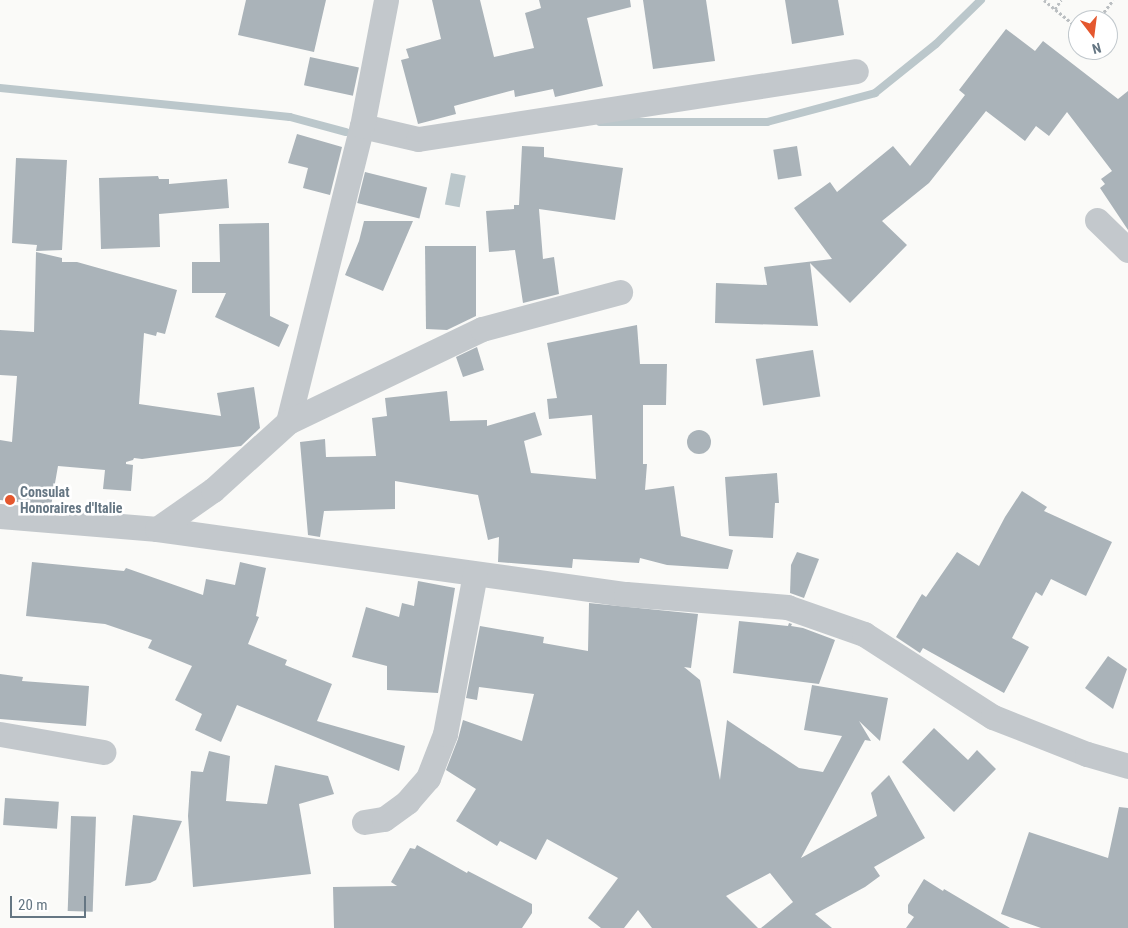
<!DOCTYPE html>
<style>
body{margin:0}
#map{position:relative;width:1128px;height:928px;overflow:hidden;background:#fafaf8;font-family:"Roboto Condensed",sans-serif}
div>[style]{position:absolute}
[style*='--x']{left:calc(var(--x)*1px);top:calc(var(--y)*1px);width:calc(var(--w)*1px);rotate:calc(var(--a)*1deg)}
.water>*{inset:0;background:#bbc7cb;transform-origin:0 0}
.stream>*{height:8px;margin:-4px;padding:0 4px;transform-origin:4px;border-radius:4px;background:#bbc7cb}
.building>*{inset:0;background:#aab3b9;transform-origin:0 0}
.round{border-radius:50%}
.path>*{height:3px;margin-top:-1.5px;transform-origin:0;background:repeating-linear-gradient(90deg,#bbbfc2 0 2.5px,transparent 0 5px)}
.minor>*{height:25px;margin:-12.5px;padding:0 12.5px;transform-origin:12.5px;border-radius:12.5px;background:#c3c8cc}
.dots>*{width:14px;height:14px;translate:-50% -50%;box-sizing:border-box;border:2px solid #fff;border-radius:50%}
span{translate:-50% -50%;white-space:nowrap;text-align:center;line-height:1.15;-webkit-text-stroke:5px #fff;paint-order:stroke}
.poi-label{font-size:14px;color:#657683;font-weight:700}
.left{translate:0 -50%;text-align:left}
.north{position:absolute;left:1068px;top:10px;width:50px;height:50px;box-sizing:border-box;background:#fff;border:1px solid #c1c8cd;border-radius:50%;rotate:165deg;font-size:14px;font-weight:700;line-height:20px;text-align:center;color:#657683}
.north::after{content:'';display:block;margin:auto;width:18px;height:22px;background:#e4572e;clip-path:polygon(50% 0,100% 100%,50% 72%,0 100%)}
.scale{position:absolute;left:10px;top:896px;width:76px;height:22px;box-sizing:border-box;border:2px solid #657683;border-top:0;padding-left:6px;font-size:15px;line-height:18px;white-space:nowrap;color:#657683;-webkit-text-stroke:4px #fff;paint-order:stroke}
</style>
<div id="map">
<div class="water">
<i style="left:451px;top:173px;width:15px;height:32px;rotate:11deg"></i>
</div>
<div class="stream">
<i style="--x:0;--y:88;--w:291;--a:5.7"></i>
<i style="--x:290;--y:117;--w:58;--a:15"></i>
<i style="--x:600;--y:122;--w:167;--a:0"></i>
<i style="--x:767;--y:122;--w:112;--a:-15"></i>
<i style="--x:875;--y:93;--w:78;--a:-38.8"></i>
<i style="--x:936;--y:44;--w:63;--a:-44.4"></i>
</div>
<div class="building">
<i style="clip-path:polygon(246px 0,326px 0,314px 52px,238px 35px)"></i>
<i style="clip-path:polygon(432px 0,480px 0,494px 57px,534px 48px,525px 13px,541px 8px,539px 0,630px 0,631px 7px,587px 18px,603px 86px,555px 97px,553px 89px,515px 97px,514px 90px,454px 106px,456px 114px,418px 124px,401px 60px,409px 58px,406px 49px,441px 39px)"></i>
<i style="clip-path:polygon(643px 0,706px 0,715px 61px,653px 69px)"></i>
<i style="clip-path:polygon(785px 0,838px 0,844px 35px,792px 44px)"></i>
<i style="clip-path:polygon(1006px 29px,1035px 51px,1043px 41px,1118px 99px,1128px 91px,1128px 230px,1100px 188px,1105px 184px,1101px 179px,1112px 171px,1067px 112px,1049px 136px,1036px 126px,1025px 141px,986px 111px,929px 183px,882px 221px,907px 245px,850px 303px,810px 263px,818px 326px,715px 323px,716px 283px,767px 285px,764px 267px,832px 259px,794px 208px,830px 182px,837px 192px,893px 146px,910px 166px,965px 95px,959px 90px)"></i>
<i style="left:310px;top:57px;width:50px;height:29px;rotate:12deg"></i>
<i style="clip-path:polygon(297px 134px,342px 147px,330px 195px,303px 188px,308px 168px,288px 163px)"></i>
<i style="clip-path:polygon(522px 146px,544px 147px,544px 157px,623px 168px,615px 220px,539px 209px,543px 259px,554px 257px,559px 294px,523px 303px,515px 250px,489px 252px,486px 211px,514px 209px,514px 205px,519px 205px)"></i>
<i style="left:797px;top:146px;width:30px;height:24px;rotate:81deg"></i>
<i style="clip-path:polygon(16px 158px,67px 160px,62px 250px,36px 251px,37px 245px,12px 243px)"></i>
<i style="left:365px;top:172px;width:64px;height:32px;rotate:14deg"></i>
<i style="clip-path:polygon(158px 176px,159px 179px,169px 179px,169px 184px,227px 179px,229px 208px,159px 214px,160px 247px,101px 249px,99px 178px)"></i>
<i style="clip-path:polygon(364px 221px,413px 221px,383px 291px,345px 275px,359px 241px)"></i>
<i style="clip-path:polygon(269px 223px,270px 316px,289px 325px,279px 347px,215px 317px,226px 293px,192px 293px,192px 262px,220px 262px,219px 224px)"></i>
<i style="clip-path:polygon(425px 246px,476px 246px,476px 316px,447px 330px,426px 329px)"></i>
<i style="clip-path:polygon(36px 252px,62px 258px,62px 262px,77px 262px,177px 290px,165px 334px,157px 332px,156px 336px,144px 333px,139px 404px,221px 416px,217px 393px,254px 387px,260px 428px,241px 446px,142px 459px,134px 458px,133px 460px,126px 462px,126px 464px,133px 465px,131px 491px,103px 489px,105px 470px,58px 466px,51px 506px,0 500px,0 440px,12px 442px,17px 376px,0 375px,0 330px,34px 332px)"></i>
<i style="clip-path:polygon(637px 325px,640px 364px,667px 364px,666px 405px,643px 405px,643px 464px,647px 464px,645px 490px,674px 486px,681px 536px,733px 550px,728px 569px,667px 565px,640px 558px,639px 563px,573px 559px,572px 568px,498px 562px,499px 537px,488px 540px,478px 495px,395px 481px,395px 509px,324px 511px,320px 537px,308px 535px,300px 442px,325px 439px,326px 457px,376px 456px,372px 418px,387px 416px,385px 398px,447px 391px,450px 421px,487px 420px,487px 426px,535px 412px,542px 435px,524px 441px,531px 473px,596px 479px,592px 415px,549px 419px,547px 399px,557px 398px,547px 343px)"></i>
<i style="clip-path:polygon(477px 347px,484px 370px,463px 377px,456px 357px)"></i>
<i style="left:813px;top:350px;width:47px;height:58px;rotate:81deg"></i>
<i class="round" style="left:687px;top:430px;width:24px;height:24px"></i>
<i style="clip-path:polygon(777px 473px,779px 503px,775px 503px,773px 538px,729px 536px,725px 477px)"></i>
<i style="clip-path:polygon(1022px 491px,1047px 507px,1044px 511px,1112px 542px,1086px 596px,1051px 579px,1042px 596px,1036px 592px,1012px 638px,1029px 647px,1004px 693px,923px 648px,920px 653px,896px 637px,922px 594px,926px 597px,957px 552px,979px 566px,1005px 517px)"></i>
<i style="clip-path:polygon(797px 552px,819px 559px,804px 598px,790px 593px,791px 565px)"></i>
<i style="clip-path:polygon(32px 562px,124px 571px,126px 568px,203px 595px,206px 579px,235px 585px,240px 562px,266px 568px,256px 616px,259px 617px,248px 644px,287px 660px,285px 665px,332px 684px,317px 721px,405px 746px,399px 771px,237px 705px,221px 742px,195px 730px,202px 714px,175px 700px,192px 666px,148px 648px,152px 640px,105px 624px,26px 616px)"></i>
<i style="clip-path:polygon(418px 581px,455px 588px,438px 693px,387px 690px,387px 666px,352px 657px,366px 607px,399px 617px,402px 603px,414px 606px)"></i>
<i style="clip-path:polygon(589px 603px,698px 614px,691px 668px,684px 667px,700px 680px,720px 780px,727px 720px,799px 768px,823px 772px,842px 736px,804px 730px,812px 685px,888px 698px,880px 741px,859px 721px,871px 741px,865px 740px,801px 858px,877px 816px,871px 793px,889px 775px,925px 838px,874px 867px,880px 876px,865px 887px,815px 914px,832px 928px,761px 928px,793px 902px,770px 873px,726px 896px,758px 928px,652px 928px,638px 910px,624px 928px,601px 928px,588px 918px,618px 878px,547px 839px,536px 860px,500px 841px,497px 846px,456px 821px,476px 789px,446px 770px,458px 739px,463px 720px,522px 741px,534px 694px,479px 687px,477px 700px,466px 698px,480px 626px,544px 637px,543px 643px,588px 651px)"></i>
<i style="clip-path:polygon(739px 621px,788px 626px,789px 623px,792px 624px,791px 626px,803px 628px,835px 640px,819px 684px,733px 673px)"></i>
<i style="clip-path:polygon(1108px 656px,1127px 669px,1113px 709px,1085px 688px)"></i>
<i style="clip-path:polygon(0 674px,23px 677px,22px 681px,89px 686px,86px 726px,0 719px)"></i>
<i style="clip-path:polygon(934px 728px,968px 760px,977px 750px,996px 769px,954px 812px,902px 762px)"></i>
<i style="clip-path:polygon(209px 751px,230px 756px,226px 801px,267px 804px,275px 765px,328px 776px,334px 794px,299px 804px,311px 874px,193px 887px,188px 816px,191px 771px,203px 772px)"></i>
<i style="left:5px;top:798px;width:54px;height:27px;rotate:4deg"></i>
<i style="clip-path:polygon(1119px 807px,1128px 808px,1128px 928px,1041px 928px,1001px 914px,1029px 832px,1108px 858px)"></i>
<i style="clip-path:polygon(133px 815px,182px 821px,156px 880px,150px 883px,125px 886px)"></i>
<i style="left:71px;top:816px;width:25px;height:95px;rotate:2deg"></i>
<i style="clip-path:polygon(417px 845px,467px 873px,468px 871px,532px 904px,532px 913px,522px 928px,334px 928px,333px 887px,397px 886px,391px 882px,410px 848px,415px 849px)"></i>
<i style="clip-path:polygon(924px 879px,943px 891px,944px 889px,1010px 928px,906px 928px,914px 917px,908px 913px,908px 905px)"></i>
</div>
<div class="path">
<i style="--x:1044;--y:0;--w:44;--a:39.5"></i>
<i style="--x:1055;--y:9;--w:11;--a:-56"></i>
<i style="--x:1098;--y:20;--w:25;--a:-53"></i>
</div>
<div class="minor">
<i style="--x:362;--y:126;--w:57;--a:13.1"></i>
<i style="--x:418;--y:139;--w:443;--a:-8.8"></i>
<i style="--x:1097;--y:220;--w:43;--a:44.1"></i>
<i style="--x:288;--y:422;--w:305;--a:-76"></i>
<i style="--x:362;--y:126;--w:128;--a:-79.2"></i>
<i style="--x:0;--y:516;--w:158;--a:4.7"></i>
<i style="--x:157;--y:529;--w:473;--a:7.9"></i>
<i style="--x:626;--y:594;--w:162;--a:4.6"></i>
<i style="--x:787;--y:607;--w:82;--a:19.3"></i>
<i style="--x:864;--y:634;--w:153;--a:32.8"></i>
<i style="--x:993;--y:717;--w:101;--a:21.5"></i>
<i style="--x:1087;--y:754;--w:43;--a:16.3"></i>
<i style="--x:157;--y:529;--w:68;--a:-34.9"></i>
<i style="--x:213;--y:490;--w:101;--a:-42.2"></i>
<i style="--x:288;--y:422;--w:215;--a:-25.6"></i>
<i style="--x:482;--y:329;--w:143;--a:-15"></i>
<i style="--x:0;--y:734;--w:105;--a:9.9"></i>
<i style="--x:364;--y:822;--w:20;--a:-9"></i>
<i style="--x:384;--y:819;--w:29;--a:-36"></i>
<i style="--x:407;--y:802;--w:32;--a:-49"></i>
<i style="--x:428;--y:778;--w:47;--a:-68.9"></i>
<i style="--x:445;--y:734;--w:163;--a:-79.4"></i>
</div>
<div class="dots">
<i style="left:10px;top:500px;background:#e4572e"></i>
</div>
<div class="poi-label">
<span class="left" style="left:20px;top:500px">Consulat<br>Honoraires d'Italie</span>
</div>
<div class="north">N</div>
<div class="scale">20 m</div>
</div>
